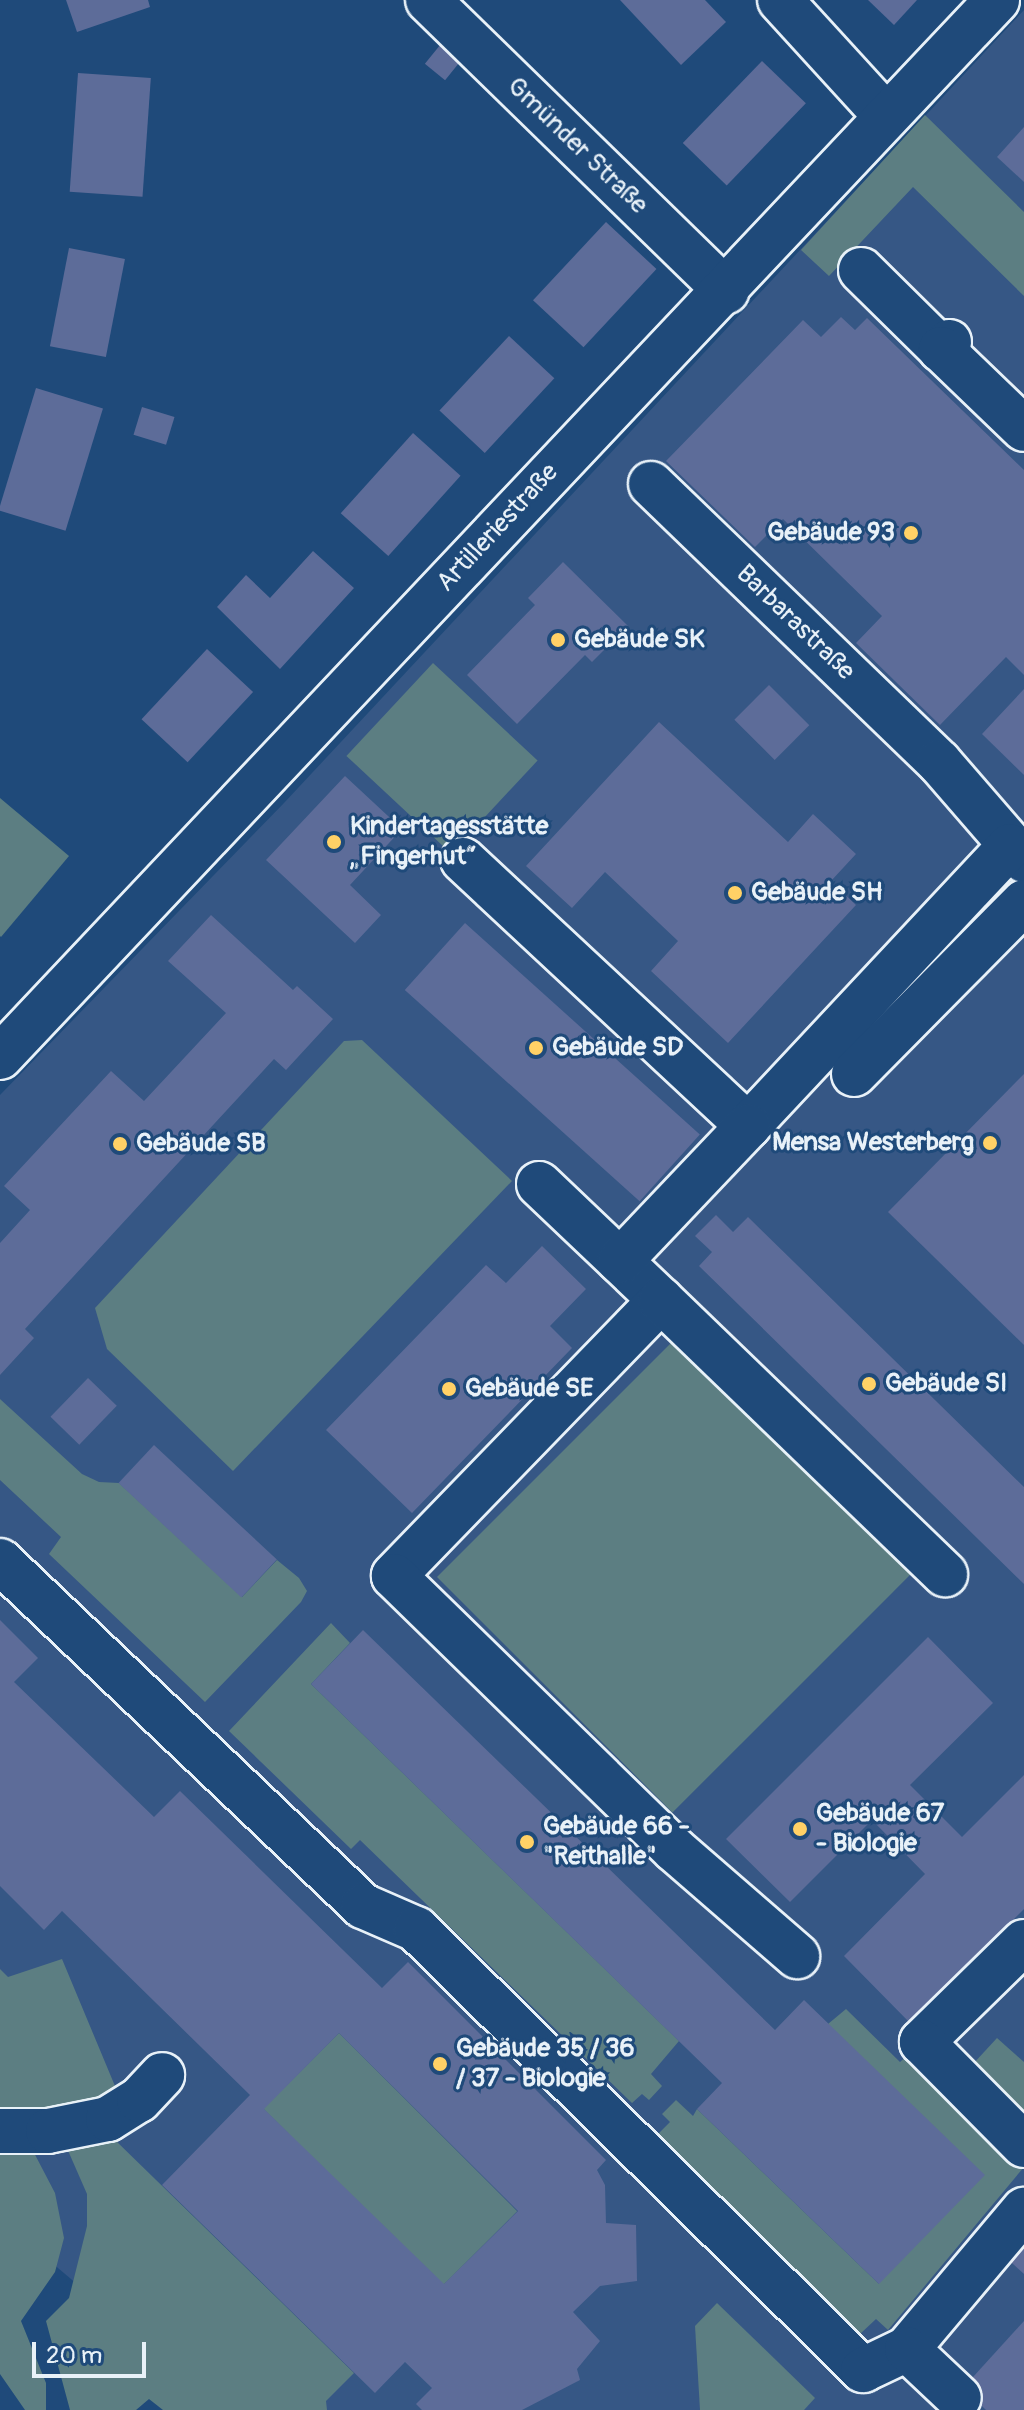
<!DOCTYPE html>
<meta charset="utf-8">
<style>
body{margin:0}
#map{position:relative;width:1024px;height:2410px;overflow:hidden;background:#1f4a7a;font-family:Pangolin,sans-serif}
div>[style]{position:absolute}
[style*='--x']{left:calc(var(--x)*1px);top:calc(var(--y)*1px);width:calc(var(--w)*1px);rotate:calc(var(--a)*1deg)}
.built>*{inset:0;background:#365785}
.green>*{inset:0;background:#5c7e82;transform-origin:0 0}
.building>*{inset:0;background:#5d6c99;transform-origin:0 0}
.roads{filter:drop-shadow(2px 0 #e8f1f8) drop-shadow(-2px 0 #e8f1f8) drop-shadow(0 2px #e8f1f8) drop-shadow(0 -2px #e8f1f8)}
.minor>*{height:44px;margin:-22px;padding:0 22px;transform-origin:22px;border-radius:22px;background:#1f4a7a}
.dots>*{width:22px;height:22px;translate:-50% -50%;box-sizing:border-box;border:4px solid #1f4a7a;border-radius:50%}
span{translate:-50% -50%;white-space:nowrap;text-align:center;line-height:1.15;-webkit-text-stroke:6px #1f4a7a;paint-order:stroke}
.street-label{font-size:26px;color:#e8f1f8}
.poi-label{font-size:26px;color:#e8f1f8;font-weight:700}
.right{translate:-100% -50%;text-align:right}
.left{translate:0 -50%;text-align:left}
.scale{position:absolute;left:32px;top:2342px;width:114px;height:36px;box-sizing:border-box;border:4px solid #e8f1f8;border-top:0;padding-left:10px;font-size:24px;line-height:28px;white-space:nowrap;color:#e8f1f8;-webkit-text-stroke:6px #1f4a7a;paint-order:stroke}
</style>
<div id="map">
<div class="built">
<i style="clip-path:polygon(1024px 10px,1024px 2410px,226px 2410px,0 2219px,0 1095px,284px 803px)"></i>
</div>
<div class="green">
<i style="clip-path:polygon(925px 115px,1024px 212px,1024px 296px,913px 187px,829px 276px,801px 250px)"></i>
<i style="left:433px;top:663px;width:143px;height:127px;rotate:43deg"></i>
<i style="clip-path:polygon(0 798px,69px 856px,1px 937px,0 936px)"></i>
<i style="clip-path:polygon(362px 1040px,512px 1181px,233px 1471px,107px 1349px,95px 1308px,344px 1041px)"></i>
<i style="left:676px;top:1338px;width:333px;height:338px;rotate:45deg"></i>
<i style="clip-path:polygon(0 1399px,82px 1474px,99px 1482px,119px 1483px,242px 1597px,277px 1560px,299px 1578px,307px 1591px,301px 1602px,205px 1702px,49px 1554px,61px 1537px,0 1480px)"></i>
<i style="clip-path:polygon(331px 1623px,350px 1643px,311px 1684px,679px 2041px,651px 2074px,662px 2086px,649px 2100px,642px 2094px,632px 2103px,360px 1840px,351px 1849px,229px 1731px)"></i>
<i style="clip-path:polygon(62px 1959px,120px 2098px,0 2116px,0 1969px,8px 1977px)"></i>
<i style="clip-path:polygon(846px 2009px,900px 2062px,908px 2055px,1024px 2167px,888px 2330px,876px 2319px,859px 2335px,656px 2136px,670px 2122px,662px 2114px,676px 2100px,693px 2116px,697px 2109px,879px 2284px,828px 2024px)"></i>
<i style="left:339px;top:2033px;width:252px;height:107px;rotate:45deg"></i>
<i style="clip-path:polygon(997px 2038px,1024px 2062px,1024px 2111px,973px 2064px)"></i>
<i style="clip-path:polygon(113px 2138px,354px 2373px,326px 2401px,327px 2410px,163px 2410px,149px 2399px,136px 2410px,70px 2410px,46px 2321px,69px 2298px,87px 2226px,87px 2194px,66px 2146px)"></i>
<i style="clip-path:polygon(0 2145px,31px 2147px,55px 2193px,64px 2238px,55px 2272px,21px 2321px,46px 2383px,46px 2410px,25px 2410px,0 2374px)"></i>
<i style="clip-path:polygon(717px 2303px,815px 2398px,804px 2410px,700px 2410px,695px 2326px)"></i>
</div>
<div class="building">
<i style="clip-path:polygon(66px 0,148px 0,150px 7px,77px 32px)"></i>
<i style="clip-path:polygon(620px 0,705px 0,726px 22px,681px 65px)"></i>
<i style="clip-path:polygon(868px 0,917px 0,894px 25px)"></i>
<i style="left:445px;top:39px;width:26px;height:32px;rotate:39deg"></i>
<i style="left:762px;top:61px;width:61px;height:114px;rotate:44deg"></i>
<i style="left:78px;top:73px;width:73px;height:119px;rotate:4deg"></i>
<i style="clip-path:polygon(1024px 127px,1024px 182px,997px 157px)"></i>
<i style="left:606px;top:222px;width:69px;height:107px;rotate:43deg"></i>
<i style="left:69px;top:248px;width:57px;height:100px;rotate:11deg"></i>
<i style="clip-path:polygon(841px 317px,855px 330px,867px 318px,1024px 470px,1024px 675px,1006px 657px,940px 725px,856px 643px,882px 616px,838px 573px,783px 519px,755px 547px,666px 461px,803px 320px,821px 337px)"></i>
<i style="left:509px;top:336px;width:62px;height:102px;rotate:43deg"></i>
<i style="left:36px;top:388px;width:70px;height:128px;rotate:17deg"></i>
<i style="left:142px;top:407px;width:34px;height:29px;rotate:17deg"></i>
<i style="left:413px;top:433px;width:64px;height:108px;rotate:42deg"></i>
<i style="clip-path:polygon(313px 551px,354px 588px,280px 669px,217px 607px,246px 575px,270px 598px)"></i>
<i style="clip-path:polygon(563px 562px,628px 626px,592px 662px,585px 655px,517px 724px,467px 675px,535px 605px,528px 598px)"></i>
<i style="left:207px;top:649px;width:63px;height:96px;rotate:43deg"></i>
<i style="left:769px;top:685px;width:57px;height:49px;rotate:45deg"></i>
<i style="clip-path:polygon(1024px 689px,1024px 775px,982px 734px)"></i>
<i style="clip-path:polygon(659px 722px,788px 842px,813px 814px,856px 854px,831px 881px,856px 905px,728px 1043px,651px 971px,678px 941px,605px 872px,572px 908px,526px 866px)"></i>
<i style="clip-path:polygon(345px 776px,402px 829px,350px 885px,381px 915px,355px 943px,266px 860px)"></i>
<i style="clip-path:polygon(211px 915px,293px 990px,297px 986px,333px 1019px,286px 1070px,274px 1059px,25px 1329px,34px 1338px,0 1375px,0 1243px,30px 1210px,4px 1186px,111px 1071px,144px 1101px,226px 1013px,168px 961px)"></i>
<i style="left:465px;top:923px;width:316px;height:90px;rotate:42deg"></i>
<i style="clip-path:polygon(1024px 1074px,1024px 1345px,888px 1212px)"></i>
<i style="clip-path:polygon(716px 1215px,733px 1232px,748px 1217px,1024px 1487px,1024px 1584px,699px 1266px,712px 1252px,695px 1236px)"></i>
<i style="clip-path:polygon(542px 1246px,586px 1289px,550px 1326px,572px 1348px,412px 1513px,326px 1430px,486px 1265px,506px 1283px)"></i>
<i style="left:88px;top:1378px;width:40px;height:54px;rotate:44deg"></i>
<i style="left:154px;top:1445px;width:168px;height:52px;rotate:43deg"></i>
<i style="clip-path:polygon(evenodd,0 1620px,38px 1658px,14px 1682px,154px 1817px,180px 1791px,382px 1988px,408px 1962px,606px 2160px,597px 2170px,605px 2185px,606px 2223px,636px 2225px,637px 2281px,600px 2286px,573px 2312px,600px 2341px,577px 2369px,580px 2380px,522px 2410px,422px 2410px,416px 2404px,432px 2388px,405px 2362px,375px 2393px,162px 2185px,250px 2095px,62px 1911px,44px 1930px,0 1886px,0 1620px,339px 2033px,518px 2211px,444px 2284px,264px 2109px,339px 2033px)"></i>
<i style="clip-path:polygon(363px 1630px,775px 2030px,804px 2000px,985px 2175px,879px 2284px,697px 2109px,722px 2083px,311px 1684px)"></i>
<i style="clip-path:polygon(928px 1637px,993px 1703px,910px 1785px,962px 1837px,1024px 1775px,1024px 1909px,910px 2023px,844px 1956px,925px 1874px,872px 1820px,790px 1902px,726px 1839px)"></i>
<i style="clip-path:polygon(1024px 2232px,1024px 2274px,1003px 2255px)"></i>
<i style="clip-path:polygon(1024px 2321px,1024px 2410px,986px 2410px,963px 2388px)"></i>
</div>
<div class="roads">
<div class="minor">
<i style="--x:428;--y:0;--w:417;--a:44.3"></i>
<i style="--x:780;--y:0;--w:156;--a:47.6"></i>
<i style="--x:861;--y:270;--w:112;--a:44.6"></i>
<i style="--x:949;--y:342;--w:11;--a:139"></i>
<i style="--x:941;--y:349;--w:115;--a:43.9"></i>
<i style="--x:651;--y:484;--w:400;--a:44"></i>
<i style="--x:939;--y:762;--w:130;--a:49.1"></i>
<i style="--x:463;--y:860;--w:390;--a:43"></i>
<i style="--x:748;--y:1126;--w:383;--a:-46.9"></i>
<i style="--x:0;--y:1057;--w:1453;--a:-46.67"></i>
<i style="--x:854;--y:1074;--w:242;--a:-45.3"></i>
<i style="--x:539;--y:1184;--w:168;--a:43.6"></i>
<i style="--x:661;--y:1300;--w:384;--a:134.1"></i>
<i style="--x:394;--y:1576;--w:392;--a:44.3"></i>
<i style="--x:675;--y:1850;--w:162;--a:41"></i>
<i style="--x:620;--y:1261;--w:186;--a:-46.5"></i>
<i style="--x:661;--y:1300;--w:395;--a:44"></i>
<i style="--x:0;--y:1561;--w:501;--a:43.54"></i>
<i style="--x:363;--y:1906;--w:58;--a:23.5"></i>
<i style="--x:416;--y:1929;--w:628;--a:44.61"></i>
<i style="--x:863;--y:2370;--w:49;--a:-25.5"></i>
<i style="--x:907;--y:2349;--w:182;--a:-49.9"></i>
<i style="--x:1024;--y:1942;--w:143;--a:135.6"></i>
<i style="--x:922;--y:2042;--w:145;--a:45.3"></i>
<i style="--x:0;--y:2131;--w:48;--a:0"></i>
<i style="--x:48;--y:2131;--w:61;--a:-11.3"></i>
<i style="--x:108;--y:2119;--w:36;--a:-32"></i>
<i style="--x:139;--y:2100;--w:34;--a:-47"></i>
<i style="--x:907;--y:2349;--w:71;--a:43.3"></i>
</div>
</div>
<div class="dots">
<i style="left:911px;top:533px;background:#ffd166"></i>
<i style="left:558px;top:640px;background:#ffd166"></i>
<i style="left:334px;top:842px;background:#ffd166"></i>
<i style="left:735px;top:893px;background:#ffd166"></i>
<i style="left:536px;top:1048px;background:#ffd166"></i>
<i style="left:990px;top:1143px;background:#ffd166"></i>
<i style="left:120px;top:1144px;background:#ffd166"></i>
<i style="left:869px;top:1384px;background:#ffd166"></i>
<i style="left:449px;top:1389px;background:#ffd166"></i>
<i style="left:800px;top:1829px;background:#ffd166"></i>
<i style="left:527px;top:1842px;background:#ffd166"></i>
<i style="left:440px;top:2064px;background:#ffd166"></i>
</div>
<div class="street-label">
<span style="left:577px;top:146px;rotate:44deg">Gmünder Straße</span>
<span style="left:498px;top:528px;rotate:-47deg">Artilleriestraße</span>
<span style="left:795px;top:623px;rotate:44deg">Barbarastraße</span>
</div>
<div class="poi-label">
<span class="right" style="left:895px;top:533px">Gebäude 93</span>
<span class="left" style="left:574px;top:640px">Gebäude SK</span>
<span class="left" style="left:350px;top:842px">Kindertagesstätte<br>„Fingerhut“</span>
<span class="left" style="left:751px;top:893px">Gebäude SH</span>
<span class="left" style="left:552px;top:1048px">Gebäude SD</span>
<span class="right" style="left:974px;top:1143px">Mensa Westerberg</span>
<span class="left" style="left:136px;top:1144px">Gebäude SB</span>
<span class="left" style="left:885px;top:1384px">Gebäude SI</span>
<span class="left" style="left:465px;top:1389px">Gebäude SE</span>
<span class="left" style="left:816px;top:1829px">Gebäude 67<br>- Biologie</span>
<span class="left" style="left:543px;top:1842px">Gebäude 66 -<br>"Reithalle"</span>
<span class="left" style="left:456px;top:2064px">Gebäude 35 / 36<br>/ 37 - Biologie</span>
</div>
<div class="scale">20 m</div>
</div>
